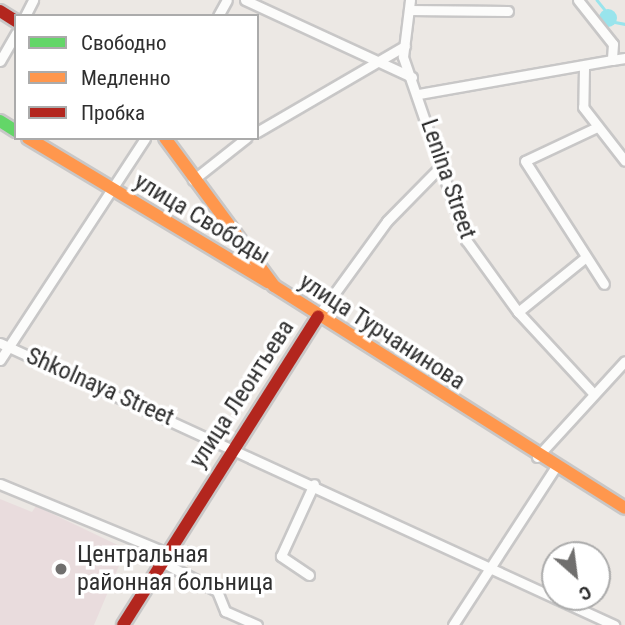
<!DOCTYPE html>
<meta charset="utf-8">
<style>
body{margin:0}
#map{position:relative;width:625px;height:625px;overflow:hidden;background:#ece8e4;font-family:"Roboto Condensed",sans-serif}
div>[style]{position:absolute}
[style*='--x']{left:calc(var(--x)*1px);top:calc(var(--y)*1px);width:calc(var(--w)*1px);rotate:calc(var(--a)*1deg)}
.medical>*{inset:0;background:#e9dcdd}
.water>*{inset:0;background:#99e4ec}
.round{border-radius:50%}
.stream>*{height:2.5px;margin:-1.25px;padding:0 1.25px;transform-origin:1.25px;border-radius:1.25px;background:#99e4ec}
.roads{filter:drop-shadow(2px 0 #c8c7c7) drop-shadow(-2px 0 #c8c7c7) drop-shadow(0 2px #c8c7c7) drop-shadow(0 -2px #c8c7c7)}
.street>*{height:9px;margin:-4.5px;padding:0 4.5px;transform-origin:4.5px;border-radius:4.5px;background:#fcfcfb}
.fast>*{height:12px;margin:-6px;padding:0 6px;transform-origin:6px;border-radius:6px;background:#63d668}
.slow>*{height:12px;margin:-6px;padding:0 6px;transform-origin:6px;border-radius:6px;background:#ff974d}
.jam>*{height:12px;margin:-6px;padding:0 6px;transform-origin:6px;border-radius:6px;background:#b3261e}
.dots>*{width:19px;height:19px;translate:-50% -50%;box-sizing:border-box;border:4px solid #fff;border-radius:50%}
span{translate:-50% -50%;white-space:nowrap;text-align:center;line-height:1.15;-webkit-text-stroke:7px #fff;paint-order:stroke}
.street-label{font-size:24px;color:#2e2e2e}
.poi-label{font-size:24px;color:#2e2e2e}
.left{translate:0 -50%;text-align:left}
.legend{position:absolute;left:14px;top:14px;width:245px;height:126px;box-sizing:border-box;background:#fff;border:2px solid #ababab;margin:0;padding:9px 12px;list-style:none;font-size:21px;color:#2e2e2e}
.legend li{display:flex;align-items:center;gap:14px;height:35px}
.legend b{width:35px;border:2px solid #ababab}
.north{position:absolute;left:541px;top:541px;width:70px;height:70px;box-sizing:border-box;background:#fff;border:2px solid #ababab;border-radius:50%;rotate:152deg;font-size:19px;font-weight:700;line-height:28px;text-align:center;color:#2e2e2e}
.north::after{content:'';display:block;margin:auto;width:24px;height:32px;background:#706f6e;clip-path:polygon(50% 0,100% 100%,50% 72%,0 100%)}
</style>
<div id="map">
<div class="medical">
<i style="clip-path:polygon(0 499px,32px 512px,36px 506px,126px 549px,94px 625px,0 625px)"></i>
</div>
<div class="water">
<i class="round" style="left:599px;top:9px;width:18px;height:18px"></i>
</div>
<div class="stream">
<i style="--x:597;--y:0;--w:14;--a:51"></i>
<i style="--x:615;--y:22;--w:10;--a:11"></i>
</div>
<div class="roads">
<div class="street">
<i style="--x:245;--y:0;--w:184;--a:24.8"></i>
<i style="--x:410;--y:0;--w:57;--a:97"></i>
<i style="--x:403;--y:57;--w:194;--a:71"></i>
<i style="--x:466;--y:240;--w:89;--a:54.2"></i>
<i style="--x:518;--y:312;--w:109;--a:47.2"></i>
<i style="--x:578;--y:0;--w:56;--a:51.5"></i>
<i style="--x:613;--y:44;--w:16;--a:94"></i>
<i style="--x:612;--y:60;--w:13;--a:-9"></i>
<i style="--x:409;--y:10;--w:99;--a:0.6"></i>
<i style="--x:25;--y:16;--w:18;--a:-63"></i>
<i style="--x:218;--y:16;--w:18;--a:-61"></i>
<i style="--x:0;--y:61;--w:32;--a:-60"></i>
<i style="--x:584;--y:68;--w:39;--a:91"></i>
<i style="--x:583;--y:107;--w:68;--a:52.1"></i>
<i style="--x:419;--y:94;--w:196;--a:-10"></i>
<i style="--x:595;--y:128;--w:77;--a:154.8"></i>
<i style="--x:525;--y:161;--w:146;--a:57.3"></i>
<i style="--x:257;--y:132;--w:171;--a:-30.2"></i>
<i style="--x:193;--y:180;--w:68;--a:-38.4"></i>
<i style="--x:518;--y:312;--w:87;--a:-39"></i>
<i style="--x:318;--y:316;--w:117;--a:-54"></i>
<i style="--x:387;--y:221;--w:77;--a:-45.5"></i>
<i style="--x:0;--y:343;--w:676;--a:24.67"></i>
<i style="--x:0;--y:360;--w:265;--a:-56.8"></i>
<i style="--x:537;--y:457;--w:130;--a:-47.5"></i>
<i style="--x:0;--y:484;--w:178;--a:22.4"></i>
<i style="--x:160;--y:561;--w:64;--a:27.8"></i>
<i style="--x:217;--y:591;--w:22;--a:68"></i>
<i style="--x:225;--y:611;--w:35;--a:24"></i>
<i style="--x:309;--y:575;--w:34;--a:-146"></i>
<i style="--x:281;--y:556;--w:79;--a:-65.4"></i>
<i style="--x:453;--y:625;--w:187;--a:-57"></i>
</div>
<div class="fast">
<i style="--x:0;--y:121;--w:19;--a:32"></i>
</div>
<div class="slow">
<i style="--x:28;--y:138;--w:280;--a:31"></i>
<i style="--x:165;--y:138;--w:184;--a:53.6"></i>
<i style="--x:274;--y:286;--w:415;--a:32.3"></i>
</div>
<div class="jam">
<i style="--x:0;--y:11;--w:19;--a:32"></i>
<i style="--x:123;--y:625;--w:365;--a:-57.7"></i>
</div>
</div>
<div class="dots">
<i style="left:61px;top:569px;background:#706f6e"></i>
</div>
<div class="street-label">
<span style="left:448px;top:179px;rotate:71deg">Lenina Street</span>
<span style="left:202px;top:219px;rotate:31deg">улица Свободы</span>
<span style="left:382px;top:332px;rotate:33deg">улица Турчанинова</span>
<span style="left:100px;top:387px;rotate:24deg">Shkolnaya Street</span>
<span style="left:242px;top:394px;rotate:-57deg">улица Леонтьева</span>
</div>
<div class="poi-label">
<span class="left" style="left:77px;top:569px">Центральная<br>районная больница</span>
</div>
<ul class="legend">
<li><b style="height:9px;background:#63d668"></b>Свободно</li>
<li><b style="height:9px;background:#ff974d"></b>Медленно</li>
<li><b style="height:9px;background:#b3261e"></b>Пробка</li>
</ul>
<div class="north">С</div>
</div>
